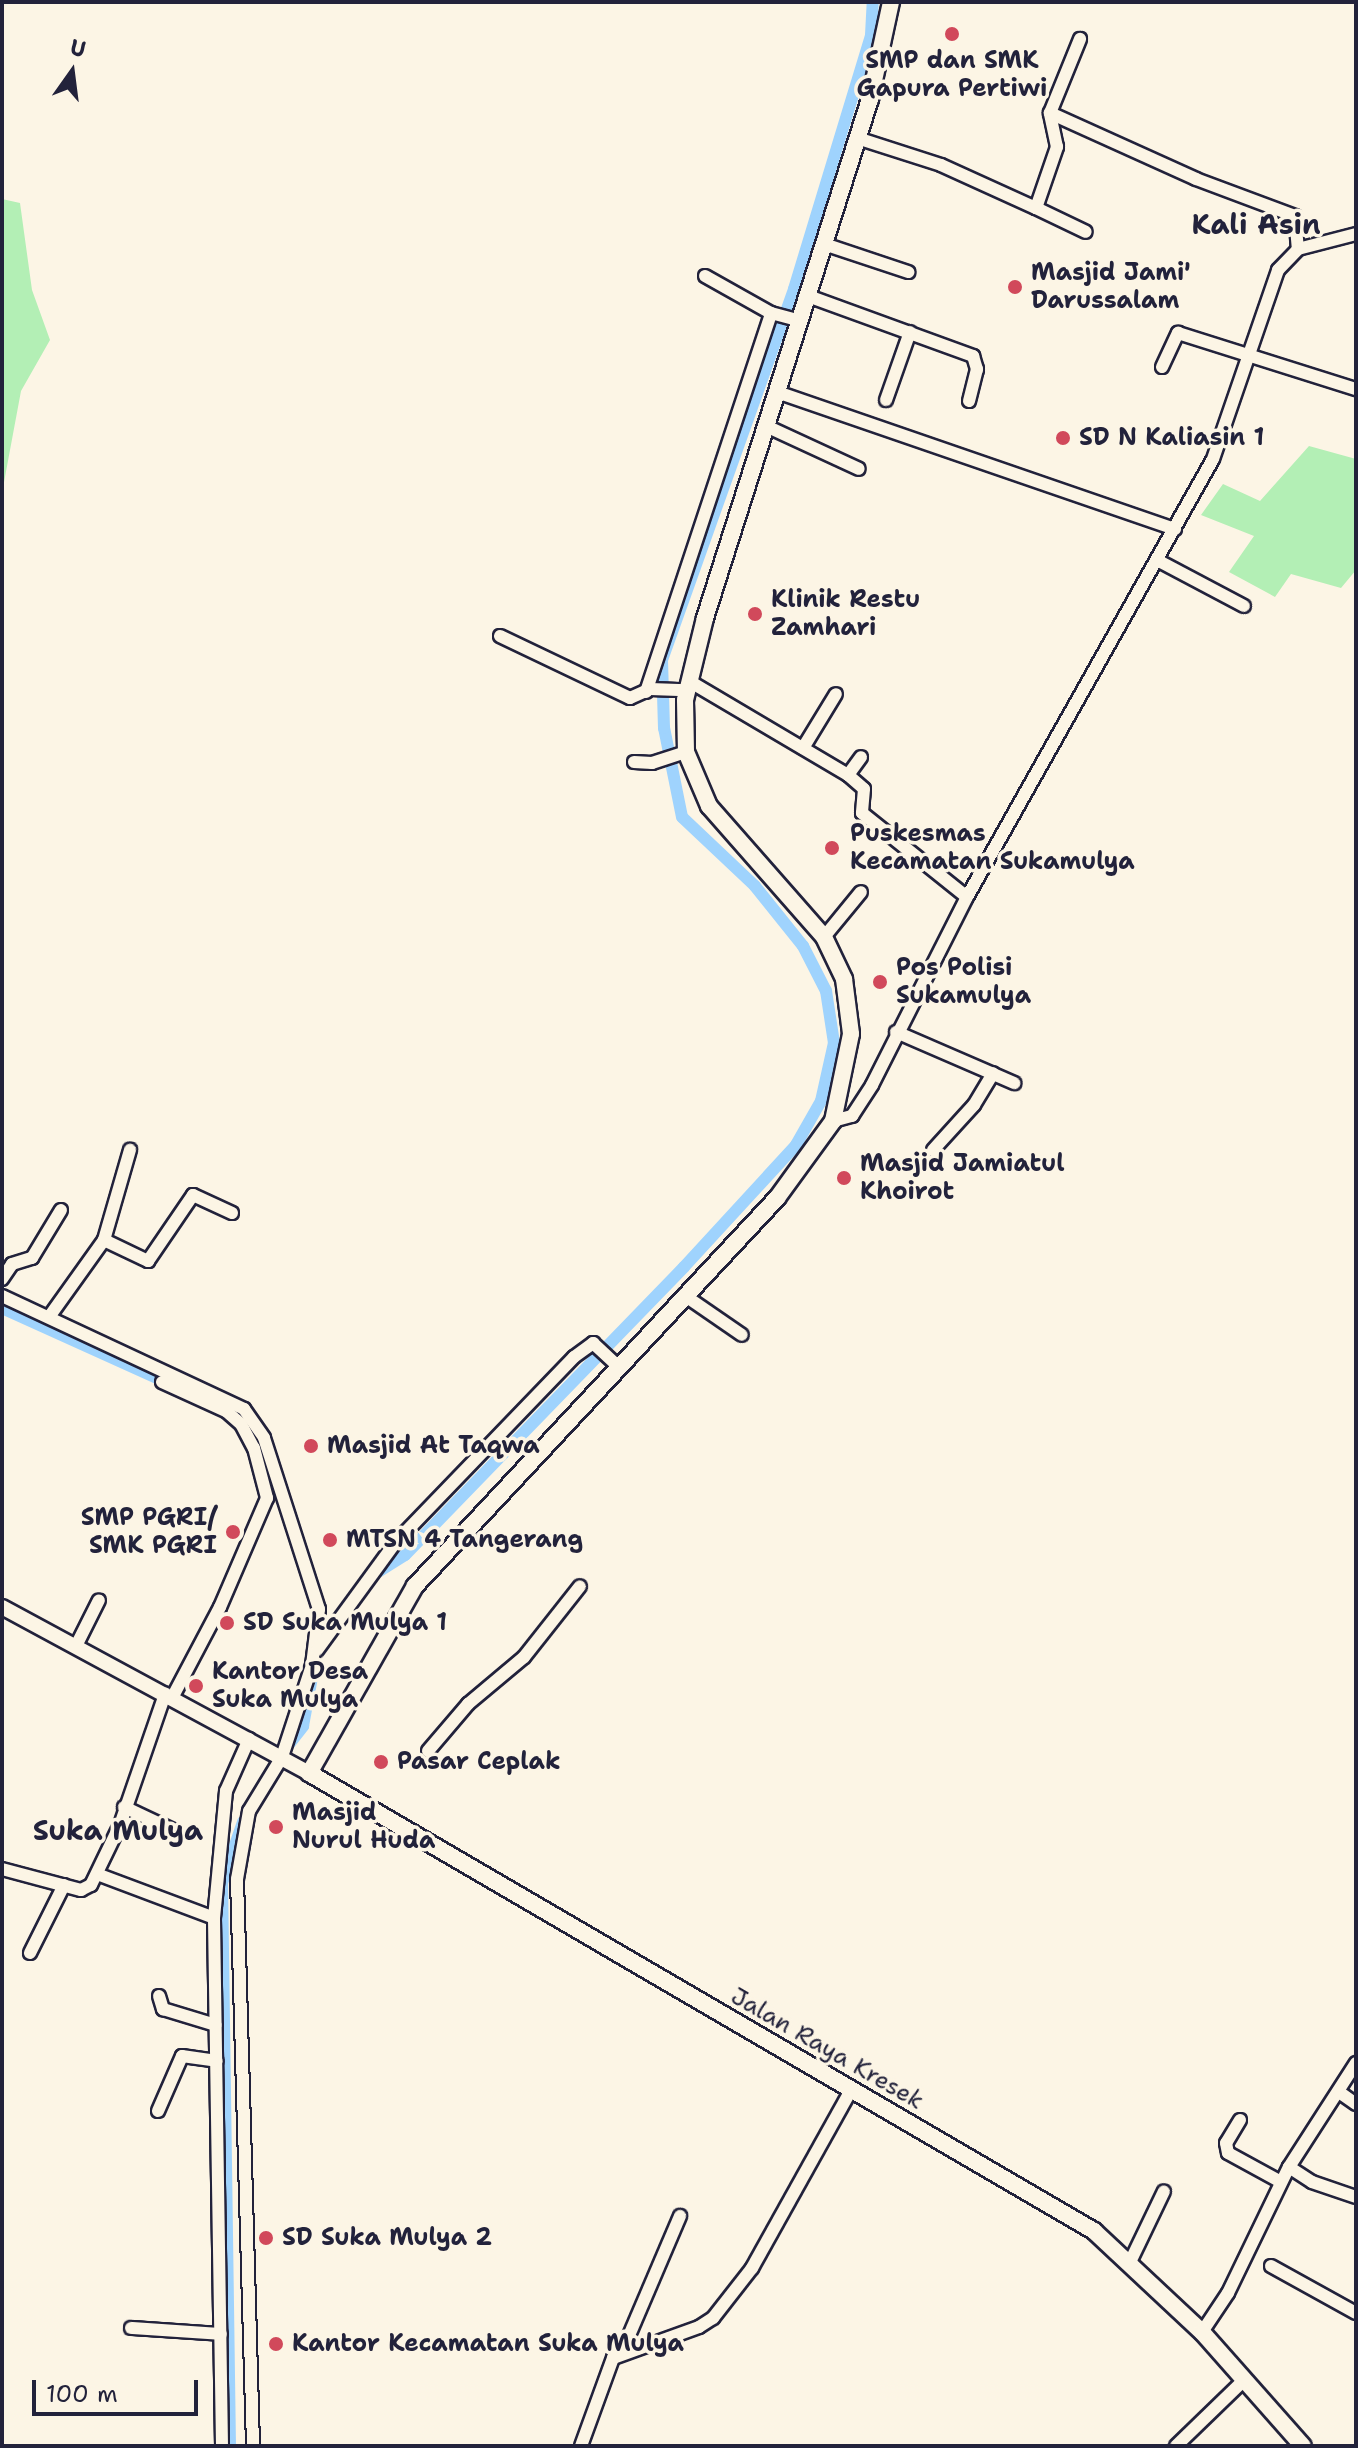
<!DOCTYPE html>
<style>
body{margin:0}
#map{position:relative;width:1358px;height:2448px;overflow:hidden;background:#fcf5e5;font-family:"Shantell Sans",sans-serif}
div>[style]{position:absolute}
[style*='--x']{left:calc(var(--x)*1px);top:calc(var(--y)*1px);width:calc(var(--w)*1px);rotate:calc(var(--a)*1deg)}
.green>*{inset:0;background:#b3efb5}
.canal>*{height:12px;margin:-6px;padding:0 6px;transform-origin:6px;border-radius:6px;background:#9fd3fd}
.roads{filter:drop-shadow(2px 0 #22223b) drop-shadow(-2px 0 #22223b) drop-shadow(0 2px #22223b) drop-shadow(0 -2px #22223b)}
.minor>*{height:12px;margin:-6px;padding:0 6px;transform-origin:6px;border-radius:6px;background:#fcf5e5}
.tertiary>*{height:14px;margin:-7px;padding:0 7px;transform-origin:7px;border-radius:7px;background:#fcf5e5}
.secondary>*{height:16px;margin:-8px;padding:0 8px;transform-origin:8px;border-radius:8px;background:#fcf5e5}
.dots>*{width:22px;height:22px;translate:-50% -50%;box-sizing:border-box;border:4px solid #fcf5e5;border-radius:50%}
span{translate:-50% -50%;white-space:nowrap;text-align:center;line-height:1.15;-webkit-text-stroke:7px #fcf5e5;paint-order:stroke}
.poi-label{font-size:24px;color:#22223b;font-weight:700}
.left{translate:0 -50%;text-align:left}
.right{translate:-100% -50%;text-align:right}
.street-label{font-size:24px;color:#22223b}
.quarter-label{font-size:28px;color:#22223b;font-weight:700}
.frame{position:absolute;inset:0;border:4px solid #22223b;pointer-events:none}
.north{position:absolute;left:32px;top:32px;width:80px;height:80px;-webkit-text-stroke:6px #fcf5e5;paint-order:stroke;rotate:14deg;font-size:22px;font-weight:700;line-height:32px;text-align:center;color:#22223b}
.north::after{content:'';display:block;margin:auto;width:28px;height:36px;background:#22223b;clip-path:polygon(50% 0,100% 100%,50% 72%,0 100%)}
.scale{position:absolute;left:32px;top:2380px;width:166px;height:36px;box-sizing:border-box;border:4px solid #22223b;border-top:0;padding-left:10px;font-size:24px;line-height:28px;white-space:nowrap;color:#22223b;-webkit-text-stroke:6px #fcf5e5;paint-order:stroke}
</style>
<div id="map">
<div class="green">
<i style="clip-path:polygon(2px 199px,20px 203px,32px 290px,50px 340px,21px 391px,2px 493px)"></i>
<i style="clip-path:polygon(1309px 446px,1356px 459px,1356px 570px,1341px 588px,1291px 574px,1275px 597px,1229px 572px,1254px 536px,1201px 515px,1223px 484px,1260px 501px)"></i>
</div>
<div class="canal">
<i style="--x:2;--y:1308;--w:184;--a:24.3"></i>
<i style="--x:370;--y:1577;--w:41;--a:-32.2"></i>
<i style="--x:405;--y:1555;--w:401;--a:-45.9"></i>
<i style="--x:684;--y:1267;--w:166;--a:-47.4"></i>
<i style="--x:796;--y:1145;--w:51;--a:-60.4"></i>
<i style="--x:821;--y:1101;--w:59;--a:-77.4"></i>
<i style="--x:834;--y:1043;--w:53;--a:-98.7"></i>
<i style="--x:826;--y:991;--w:51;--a:-117.1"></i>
<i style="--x:803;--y:946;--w:77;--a:-128.7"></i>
<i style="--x:755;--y:886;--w:100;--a:-136.6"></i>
<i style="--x:682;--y:817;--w:91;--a:-101.4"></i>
<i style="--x:664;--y:728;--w:68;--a:-91.7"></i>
<i style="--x:662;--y:660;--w:394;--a:-70.4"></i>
<i style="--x:794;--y:289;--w:265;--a:-73.1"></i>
<i style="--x:871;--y:35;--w:33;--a:-87"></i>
<i style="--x:286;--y:1748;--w:28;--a:-52"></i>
<i style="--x:303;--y:1726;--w:50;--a:-79.6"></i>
<i style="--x:230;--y:2446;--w:563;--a:-90.81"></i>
<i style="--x:222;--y:1883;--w:65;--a:-71"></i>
</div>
<div class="roads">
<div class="minor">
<i style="--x:1050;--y:113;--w:160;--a:24.3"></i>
<i style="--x:1196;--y:179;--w:106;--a:20.5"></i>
<i style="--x:1295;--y:216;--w:33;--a:85"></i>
<i style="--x:857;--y:138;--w:88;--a:17.8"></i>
<i style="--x:941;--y:165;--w:104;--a:24.4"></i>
<i style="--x:1036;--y:208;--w:65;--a:-71"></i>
<i style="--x:1057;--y:147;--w:35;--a:-102"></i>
<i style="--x:1050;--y:113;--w:80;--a:-67.9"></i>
<i style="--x:1036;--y:208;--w:55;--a:25.6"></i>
<i style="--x:824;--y:244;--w:89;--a:18.4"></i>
<i style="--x:705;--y:276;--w:76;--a:29.3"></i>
<i style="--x:771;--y:313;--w:30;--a:15"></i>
<i style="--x:808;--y:296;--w:176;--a:20"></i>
<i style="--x:973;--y:356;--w:14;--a:73"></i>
<i style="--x:977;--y:369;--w:33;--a:104"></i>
<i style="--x:1162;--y:367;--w:38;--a:-65"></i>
<i style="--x:1178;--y:333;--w:187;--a:17.5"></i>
<i style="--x:777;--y:392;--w:421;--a:19"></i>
<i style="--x:886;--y:400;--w:72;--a:-70.6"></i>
<i style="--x:766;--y:426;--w:102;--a:24.8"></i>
<i style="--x:1159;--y:561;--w:96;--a:27.9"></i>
<i style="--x:500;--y:636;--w:144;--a:25.5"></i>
<i style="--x:630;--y:698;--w:22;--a:-24"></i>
<i style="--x:650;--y:689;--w:36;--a:2"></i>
<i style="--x:689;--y:681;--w:185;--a:30.6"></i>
<i style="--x:848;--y:775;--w:21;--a:41"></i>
<i style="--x:864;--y:789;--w:24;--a:95"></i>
<i style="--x:862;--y:813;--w:134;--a:38.7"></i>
<i style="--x:646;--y:692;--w:399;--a:-71.7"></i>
<i style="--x:803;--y:748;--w:63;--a:-58.6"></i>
<i style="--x:634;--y:762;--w:18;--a:3"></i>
<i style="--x:652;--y:763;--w:36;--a:-18"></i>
<i style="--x:848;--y:775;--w:22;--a:-54"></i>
<i style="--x:824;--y:937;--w:58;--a:-50.6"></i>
<i style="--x:896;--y:1032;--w:129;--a:23.4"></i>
<i style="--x:833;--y:1121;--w:20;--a:-15"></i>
<i style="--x:852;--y:1116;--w:37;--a:-57"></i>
<i style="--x:872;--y:1085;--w:211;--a:-63.2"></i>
<i style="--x:967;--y:897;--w:502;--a:-60.68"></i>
<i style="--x:1213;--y:459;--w:200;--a:-71"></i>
<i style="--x:1278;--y:270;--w:29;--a:-46"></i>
<i style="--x:1298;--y:249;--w:60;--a:-14.5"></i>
<i style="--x:933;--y:1150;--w:61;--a:-47.7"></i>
<i style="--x:974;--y:1105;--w:37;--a:-59"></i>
<i style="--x:104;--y:1240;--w:94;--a:-73.9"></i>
<i style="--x:2;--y:1279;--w:18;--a:-56"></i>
<i style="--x:12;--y:1264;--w:21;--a:-17"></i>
<i style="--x:32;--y:1258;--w:56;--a:-58.9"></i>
<i style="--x:684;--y:1295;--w:70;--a:34.6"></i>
<i style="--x:2;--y:1296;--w:267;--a:25"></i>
<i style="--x:244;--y:1409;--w:35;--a:55"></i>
<i style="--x:264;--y:1438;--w:180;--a:72.2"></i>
<i style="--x:319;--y:1609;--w:56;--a:97.1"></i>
<i style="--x:312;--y:1665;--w:97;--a:108.1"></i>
<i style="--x:282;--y:1757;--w:63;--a:121.4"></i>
<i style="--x:249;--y:1811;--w:69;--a:100"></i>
<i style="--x:237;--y:1879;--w:567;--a:88.38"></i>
<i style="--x:49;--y:1317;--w:95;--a:-54.5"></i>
<i style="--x:104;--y:1240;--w:49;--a:25.5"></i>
<i style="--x:148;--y:1261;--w:80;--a:-55.7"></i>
<i style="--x:193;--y:1195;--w:43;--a:24.8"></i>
<i style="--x:162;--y:1382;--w:70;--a:24.4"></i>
<i style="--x:226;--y:1411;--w:20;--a:41"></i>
<i style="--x:241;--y:1424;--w:27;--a:62"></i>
<i style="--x:254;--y:1448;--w:52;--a:75.4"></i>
<i style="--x:267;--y:1498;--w:119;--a:113.3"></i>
<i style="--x:220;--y:1607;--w:103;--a:117.8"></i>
<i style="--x:76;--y:1646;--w:51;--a:-63.4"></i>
<i style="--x:317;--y:1650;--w:132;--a:-53.9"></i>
<i style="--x:395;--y:1543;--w:258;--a:-46.1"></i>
<i style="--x:574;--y:1357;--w:24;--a:-36"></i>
<i style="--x:593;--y:1343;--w:34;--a:43"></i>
<i style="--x:428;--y:1751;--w:62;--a:-49.6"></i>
<i style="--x:468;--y:1704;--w:73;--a:-40"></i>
<i style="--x:524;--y:1657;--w:90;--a:-51.7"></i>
<i style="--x:124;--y:1807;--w:56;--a:25.2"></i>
<i style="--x:2;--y:1869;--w:82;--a:14.9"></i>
<i style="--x:81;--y:1890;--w:11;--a:-27"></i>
<i style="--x:91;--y:1885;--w:67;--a:-64.2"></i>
<i style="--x:120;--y:1825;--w:139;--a:-71"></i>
<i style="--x:97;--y:1874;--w:125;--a:20.6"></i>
<i style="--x:30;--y:1953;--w:76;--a:-63.4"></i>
<i style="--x:159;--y:1996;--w:14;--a:73"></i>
<i style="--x:163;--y:2009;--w:55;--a:16.8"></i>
<i style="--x:1339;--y:2092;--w:21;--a:35"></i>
<i style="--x:158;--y:2111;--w:60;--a:-66.4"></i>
<i style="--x:182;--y:2056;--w:35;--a:8"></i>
<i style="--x:1240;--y:2120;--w:27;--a:121"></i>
<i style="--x:1226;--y:2143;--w:10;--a:79"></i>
<i style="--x:1228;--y:2153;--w:60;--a:28.7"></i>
<i style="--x:1289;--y:2167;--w:27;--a:33"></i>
<i style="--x:1312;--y:2182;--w:46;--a:18.8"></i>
<i style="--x:1131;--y:2260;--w:76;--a:-64.4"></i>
<i style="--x:1271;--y:2266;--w:97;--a:28.9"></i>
<i style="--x:131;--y:2328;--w:90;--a:3.8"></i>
<i style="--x:1202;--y:2332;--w:47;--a:-56.3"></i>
<i style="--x:1228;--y:2293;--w:140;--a:-64.2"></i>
<i style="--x:1289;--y:2167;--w:124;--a:-57.2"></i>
<i style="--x:622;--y:2352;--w:148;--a:-66.9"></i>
<i style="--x:222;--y:2446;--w:528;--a:-90.87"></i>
<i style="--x:214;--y:1918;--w:128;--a:-84.6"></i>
<i style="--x:226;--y:1791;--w:57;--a:-66.1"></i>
<i style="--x:581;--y:2446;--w:94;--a:-70"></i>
<i style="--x:613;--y:2358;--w:91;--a:-19.8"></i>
<i style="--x:699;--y:2327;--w:17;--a:-33"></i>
<i style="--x:713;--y:2318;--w:63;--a:-52"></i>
<i style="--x:752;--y:2268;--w:204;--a:-60.9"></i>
<i style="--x:1176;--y:2446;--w:93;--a:-44.1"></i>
</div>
<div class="tertiary">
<i style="--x:2;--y:1607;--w:349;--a:28.4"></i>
</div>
<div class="secondary">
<i style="--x:891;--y:2;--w:99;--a:102.2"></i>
<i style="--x:870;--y:99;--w:545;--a:107.64"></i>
<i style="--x:705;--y:618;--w:84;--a:103.7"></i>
<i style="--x:685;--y:700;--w:52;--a:88.9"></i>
<i style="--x:686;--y:752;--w:59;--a:66.9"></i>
<i style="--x:709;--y:806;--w:174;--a:48.7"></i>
<i style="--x:824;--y:937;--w:47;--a:64.5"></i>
<i style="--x:844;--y:979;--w:55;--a:82.7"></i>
<i style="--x:851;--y:1034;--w:89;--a:101.7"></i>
<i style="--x:833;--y:1121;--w:95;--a:126"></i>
<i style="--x:777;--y:1198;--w:531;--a:133.01"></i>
<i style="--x:415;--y:1586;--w:215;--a:119.5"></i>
<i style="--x:309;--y:1773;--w:909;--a:30.26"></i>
<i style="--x:1094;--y:2231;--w:148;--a:43.1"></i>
<i style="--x:1202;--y:2332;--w:152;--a:48.5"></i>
</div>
</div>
<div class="dots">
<i style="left:952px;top:34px;background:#d1495b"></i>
<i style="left:1015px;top:287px;background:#d1495b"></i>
<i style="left:1063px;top:438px;background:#d1495b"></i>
<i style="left:755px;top:614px;background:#d1495b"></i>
<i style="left:832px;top:848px;background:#d1495b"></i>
<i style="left:880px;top:982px;background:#d1495b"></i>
<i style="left:844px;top:1178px;background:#d1495b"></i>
<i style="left:311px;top:1446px;background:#d1495b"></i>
<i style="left:233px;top:1532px;background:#d1495b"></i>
<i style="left:330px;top:1540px;background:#d1495b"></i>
<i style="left:227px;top:1623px;background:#d1495b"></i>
<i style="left:196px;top:1686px;background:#d1495b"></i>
<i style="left:381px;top:1762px;background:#d1495b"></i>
<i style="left:276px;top:1827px;background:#d1495b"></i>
<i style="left:266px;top:2238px;background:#d1495b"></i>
<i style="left:276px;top:2344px;background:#d1495b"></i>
</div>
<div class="poi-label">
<span style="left:952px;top:75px">SMP dan SMK<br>Gapura Pertiwi</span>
<span class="left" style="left:1031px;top:287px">Masjid Jami'<br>Darussalam</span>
<span class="left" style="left:1079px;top:438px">SD N Kaliasin 1</span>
<span class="left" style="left:771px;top:614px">Klinik Restu<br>Zamhari</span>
<span class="left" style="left:850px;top:848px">Puskesmas<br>Kecamatan Sukamulya</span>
<span class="left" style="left:896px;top:982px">Pos Polisi<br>Sukamulya</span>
<span class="left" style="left:860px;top:1178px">Masjid Jamiatul<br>Khoirot</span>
<span class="left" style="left:327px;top:1446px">Masjid At Taqwa</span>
<span class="right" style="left:217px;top:1532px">SMP PGRI/<br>SMK PGRI</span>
<span class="left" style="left:346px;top:1540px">MTSN 4 Tangerang</span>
<span class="left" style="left:243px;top:1623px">SD Suka Mulya 1</span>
<span class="left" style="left:212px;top:1686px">Kantor Desa<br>Suka Mulya</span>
<span class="left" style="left:397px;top:1762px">Pasar Ceplak</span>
<span class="left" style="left:292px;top:1827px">Masjid<br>Nurul Huda</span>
<span class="left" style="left:282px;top:2238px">SD Suka Mulya 2</span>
<span class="left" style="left:292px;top:2344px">Kantor Kecamatan Suka Mulya</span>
</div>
<div class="street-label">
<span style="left:827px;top:2049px;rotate:30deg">Jalan Raya Kresek</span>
</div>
<div class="quarter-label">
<span style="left:1256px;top:224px">Kali Asin</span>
<span style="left:118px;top:1830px">Suka Mulya</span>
</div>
<div class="frame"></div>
<div class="north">U</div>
<div class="scale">100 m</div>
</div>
